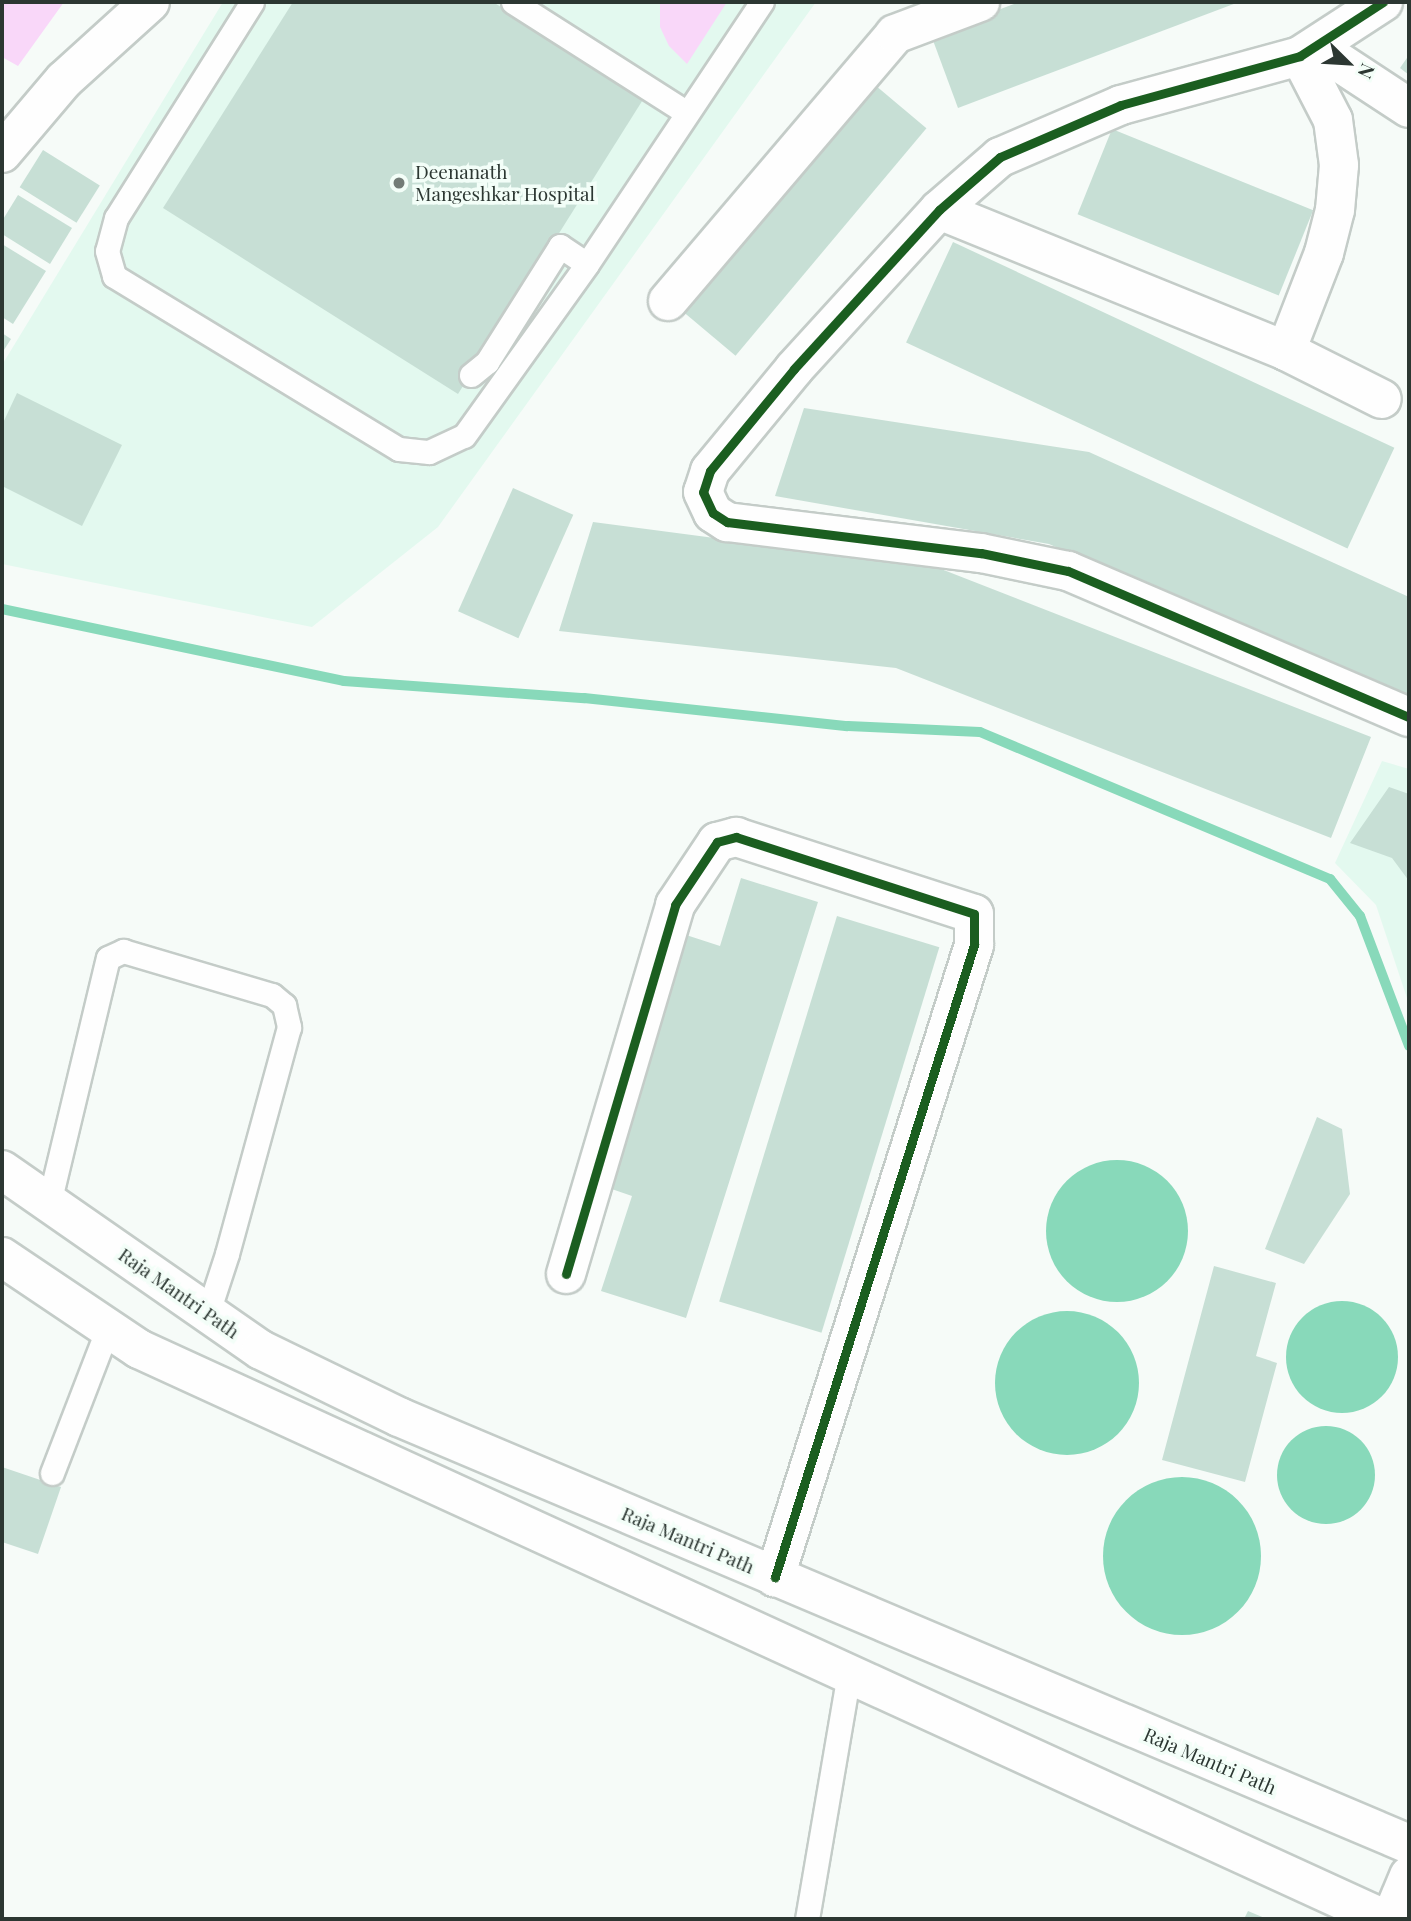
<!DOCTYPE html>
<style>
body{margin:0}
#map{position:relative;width:1411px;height:1921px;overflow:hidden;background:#f6fbf8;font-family:"Playfair Display",serif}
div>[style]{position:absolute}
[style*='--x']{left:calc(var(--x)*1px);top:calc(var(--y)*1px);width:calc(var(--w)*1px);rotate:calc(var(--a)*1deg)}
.built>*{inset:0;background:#e3f9ef}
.green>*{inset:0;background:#f9d7f9}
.water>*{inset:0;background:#88d9ba}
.round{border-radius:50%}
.stream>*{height:10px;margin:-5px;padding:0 5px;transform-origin:5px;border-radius:5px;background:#88d9ba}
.building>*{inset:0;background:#c7dfd5;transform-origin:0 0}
.roads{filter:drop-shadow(2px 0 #c4ccc8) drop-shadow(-2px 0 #c4ccc8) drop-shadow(0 2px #c4ccc8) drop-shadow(0 -2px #c4ccc8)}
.lane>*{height:23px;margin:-11.5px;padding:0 11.5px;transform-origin:11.5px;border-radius:11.5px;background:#fefefe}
.street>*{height:38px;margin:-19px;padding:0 19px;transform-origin:19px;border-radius:19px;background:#fefefe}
.secondary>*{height:38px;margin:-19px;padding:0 19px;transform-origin:19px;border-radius:19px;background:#fefefe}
.cycleway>*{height:9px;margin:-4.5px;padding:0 4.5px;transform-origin:4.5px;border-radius:4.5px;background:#1b5e20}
.dots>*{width:19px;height:19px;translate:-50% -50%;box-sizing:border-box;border:4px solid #f3fef8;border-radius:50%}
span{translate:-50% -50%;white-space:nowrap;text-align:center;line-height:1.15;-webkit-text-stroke:7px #f3fef8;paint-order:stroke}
.poi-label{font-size:19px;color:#2c3732}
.left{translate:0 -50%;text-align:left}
.street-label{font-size:19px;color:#2c3732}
.frame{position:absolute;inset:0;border:4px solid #2c3732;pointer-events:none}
.north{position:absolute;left:1313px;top:28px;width:70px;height:70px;-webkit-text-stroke:5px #f3fef8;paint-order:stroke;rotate:114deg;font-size:19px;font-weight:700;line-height:28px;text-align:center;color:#2c3732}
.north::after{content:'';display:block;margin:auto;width:24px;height:32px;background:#2c3732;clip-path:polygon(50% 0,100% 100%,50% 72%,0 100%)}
</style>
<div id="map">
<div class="built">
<i style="clip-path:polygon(223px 2px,816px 2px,438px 527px,312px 627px,2px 564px,2px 365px)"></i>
<i style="clip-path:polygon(1382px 761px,1409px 769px,1409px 1004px,1376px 905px,1335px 863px)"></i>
</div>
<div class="green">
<i style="clip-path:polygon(2px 2px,64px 2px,18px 66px,2px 57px)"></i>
<i style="clip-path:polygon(660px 2px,727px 2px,687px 64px,669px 46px,660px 27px)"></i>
</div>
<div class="water">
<i class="round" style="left:1046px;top:1160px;width:142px;height:142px"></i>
<i class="round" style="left:1286px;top:1301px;width:112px;height:112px"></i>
<i class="round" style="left:995px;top:1311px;width:144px;height:144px"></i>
<i class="round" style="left:1277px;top:1426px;width:98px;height:98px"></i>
<i class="round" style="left:1103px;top:1477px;width:158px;height:158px"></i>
</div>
<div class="stream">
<i style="--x:2;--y:609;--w:349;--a:11.9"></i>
<i style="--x:344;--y:681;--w:241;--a:4.1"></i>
<i style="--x:584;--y:698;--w:265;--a:6.1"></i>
<i style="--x:848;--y:726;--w:132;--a:2.6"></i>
<i style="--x:980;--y:732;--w:380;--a:22.8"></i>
<i style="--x:1330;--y:879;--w:48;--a:51"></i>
<i style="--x:1360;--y:916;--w:139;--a:69.3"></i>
</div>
<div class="building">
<i style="clip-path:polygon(293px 2px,493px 2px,644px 98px,458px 394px,163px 208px)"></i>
<i style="clip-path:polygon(1019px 2px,1239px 2px,958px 108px,931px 35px)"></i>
<i style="clip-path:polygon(1409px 55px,1409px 75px,1400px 68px)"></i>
<i style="left:869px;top:80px;width:75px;height:297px;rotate:40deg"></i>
<i style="left:1112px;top:129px;width:217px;height:92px;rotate:22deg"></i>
<i style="left:43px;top:150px;width:67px;height:44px;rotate:32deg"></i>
<i style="clip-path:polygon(18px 195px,72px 228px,50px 264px,2px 234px,2px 221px)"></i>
<i style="left:953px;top:242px;width:487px;height:111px;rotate:25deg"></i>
<i style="clip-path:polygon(2px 244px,46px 271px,13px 324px,2px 317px)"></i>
<i style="clip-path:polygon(2px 333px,11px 339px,2px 353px)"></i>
<i style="clip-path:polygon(17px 393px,122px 445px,82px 526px,2px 486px,2px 425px)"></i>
<i style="clip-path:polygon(804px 408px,1089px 452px,1409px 597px,1409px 705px,1049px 544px,775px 496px)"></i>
<i style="left:513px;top:488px;width:66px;height:135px;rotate:24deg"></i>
<i style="clip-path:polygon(593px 522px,936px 567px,1371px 737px,1331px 838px,896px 668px,559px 631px)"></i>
<i style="clip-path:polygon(1389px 787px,1409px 794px,1409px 881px,1392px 858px,1350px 843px)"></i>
<i style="clip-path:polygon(741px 878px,818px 902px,686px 1318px,601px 1291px,632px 1196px,600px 1185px,680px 933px,720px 946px)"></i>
<i style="left:837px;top:916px;width:107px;height:403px;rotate:17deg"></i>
<i style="clip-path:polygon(1317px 1117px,1342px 1129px,1350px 1194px,1304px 1264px,1265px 1249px)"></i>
<i style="clip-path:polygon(1214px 1266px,1276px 1283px,1256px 1356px,1277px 1363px,1245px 1482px,1162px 1460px)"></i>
<i style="clip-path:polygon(2px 1467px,61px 1487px,38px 1554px,2px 1542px)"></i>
<i style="clip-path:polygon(1248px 1911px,1267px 1919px,1244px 1919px)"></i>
</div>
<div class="roads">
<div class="lane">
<i style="--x:252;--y:2;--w:255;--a:122.2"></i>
<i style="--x:116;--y:218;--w:34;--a:105"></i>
<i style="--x:107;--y:251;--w:26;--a:74"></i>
<i style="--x:114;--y:276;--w:333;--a:31.3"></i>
<i style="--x:399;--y:449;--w:30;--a:6"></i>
<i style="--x:429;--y:452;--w:38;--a:-25"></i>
<i style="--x:464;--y:436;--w:211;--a:-54.4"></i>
<i style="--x:587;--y:264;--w:315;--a:-56.3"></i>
<i style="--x:513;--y:2;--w:206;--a:32.5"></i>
<i style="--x:471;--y:375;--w:21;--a:-39"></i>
<i style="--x:487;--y:362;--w:137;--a:-57.8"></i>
<i style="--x:560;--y:246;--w:32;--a:34"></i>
<i style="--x:49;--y:1203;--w:252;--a:-76.5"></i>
<i style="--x:108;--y:958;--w:17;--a:-25"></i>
<i style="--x:123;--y:951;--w:155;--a:16.5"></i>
<i style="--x:272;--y:995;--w:16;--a:40"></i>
<i style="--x:284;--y:1005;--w:23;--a:77"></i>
<i style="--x:289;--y:1027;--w:235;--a:105.3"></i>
<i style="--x:227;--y:1254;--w:61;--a:108.1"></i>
<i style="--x:52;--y:1473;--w:155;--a:-68.9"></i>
<i style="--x:807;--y:1919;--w:249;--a:-80.3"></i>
</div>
<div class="street">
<i style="--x:1383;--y:2;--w:99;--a:147"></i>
<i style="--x:1300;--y:56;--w:186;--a:164.7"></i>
<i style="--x:1121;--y:105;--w:132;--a:156.7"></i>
<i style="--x:1000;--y:157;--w:81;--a:139"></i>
<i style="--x:939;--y:210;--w:215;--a:132.4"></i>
<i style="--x:794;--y:369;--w:132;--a:129.5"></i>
<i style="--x:710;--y:471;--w:22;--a:108"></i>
<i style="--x:703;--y:492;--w:23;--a:65"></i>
<i style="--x:713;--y:513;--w:17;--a:33"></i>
<i style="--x:727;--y:522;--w:256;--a:7"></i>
<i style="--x:981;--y:553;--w:89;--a:11.7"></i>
<i style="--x:1068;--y:571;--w:371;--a:23.2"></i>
<i style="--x:1316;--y:47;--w:111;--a:33.3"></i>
<i style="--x:2;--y:153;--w:96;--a:-49.7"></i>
<i style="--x:64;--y:80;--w:116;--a:-42.2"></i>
<i style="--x:939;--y:210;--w:375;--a:22.1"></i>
<i style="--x:1286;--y:351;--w:107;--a:26.6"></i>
<i style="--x:668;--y:301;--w:350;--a:-49.6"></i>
<i style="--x:895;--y:34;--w:91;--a:-20.6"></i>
<i style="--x:1286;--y:351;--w:105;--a:-68.8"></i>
<i style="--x:1324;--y:253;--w:44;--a:-75.7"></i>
<i style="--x:1335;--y:210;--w:45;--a:-84.9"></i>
<i style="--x:1339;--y:165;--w:45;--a:-97.6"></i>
<i style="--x:1333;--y:120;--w:72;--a:-117.3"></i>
<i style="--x:566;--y:1274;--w:385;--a:-73.5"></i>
<i style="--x:675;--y:905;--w:76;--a:-56.3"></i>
<i style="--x:717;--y:842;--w:20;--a:-15"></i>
<i style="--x:736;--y:837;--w:250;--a:17.9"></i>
<i style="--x:974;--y:914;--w:31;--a:90"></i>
<i style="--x:974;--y:945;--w:663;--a:107.48"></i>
</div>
<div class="secondary">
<i style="--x:2;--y:1170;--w:315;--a:34.8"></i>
<i style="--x:261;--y:1350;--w:153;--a:25.9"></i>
<i style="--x:399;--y:1417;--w:1097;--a:22.92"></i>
<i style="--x:2;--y:1257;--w:165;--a:33.9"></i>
<i style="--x:139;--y:1349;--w:1369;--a:24.6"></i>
<i style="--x:1391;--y:1919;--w:47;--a:-67.3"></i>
</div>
</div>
<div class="cycleway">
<i style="--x:1383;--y:2;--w:99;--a:147"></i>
<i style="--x:1300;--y:56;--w:186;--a:164.7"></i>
<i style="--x:1121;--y:105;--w:132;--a:156.7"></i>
<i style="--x:1000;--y:157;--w:81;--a:139"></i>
<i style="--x:939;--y:210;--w:215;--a:132.4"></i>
<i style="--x:794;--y:369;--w:132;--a:129.5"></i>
<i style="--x:710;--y:471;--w:22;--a:108"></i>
<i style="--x:703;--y:492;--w:23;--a:65"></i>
<i style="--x:713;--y:513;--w:17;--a:33"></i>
<i style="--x:727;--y:522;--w:256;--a:7"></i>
<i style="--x:981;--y:553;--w:89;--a:11.7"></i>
<i style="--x:1068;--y:571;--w:371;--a:23.2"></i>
<i style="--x:566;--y:1274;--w:385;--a:-73.5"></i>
<i style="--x:675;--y:905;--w:76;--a:-56.3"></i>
<i style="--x:717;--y:842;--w:20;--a:-15"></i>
<i style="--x:736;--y:837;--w:250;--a:17.9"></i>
<i style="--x:974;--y:914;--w:31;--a:90"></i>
<i style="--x:974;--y:945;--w:663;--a:107.48"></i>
</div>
<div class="dots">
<i style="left:399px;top:183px;background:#737c77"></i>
</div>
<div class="poi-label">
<span class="left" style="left:415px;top:183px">Deenanath<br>Mangeshkar Hospital</span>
</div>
<div class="street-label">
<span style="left:179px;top:1293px;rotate:35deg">Raja Mantri Path</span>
<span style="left:688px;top:1540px;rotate:23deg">Raja Mantri Path</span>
<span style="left:1210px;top:1761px;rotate:23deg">Raja Mantri Path</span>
</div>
<div class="frame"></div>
<div class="north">N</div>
</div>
